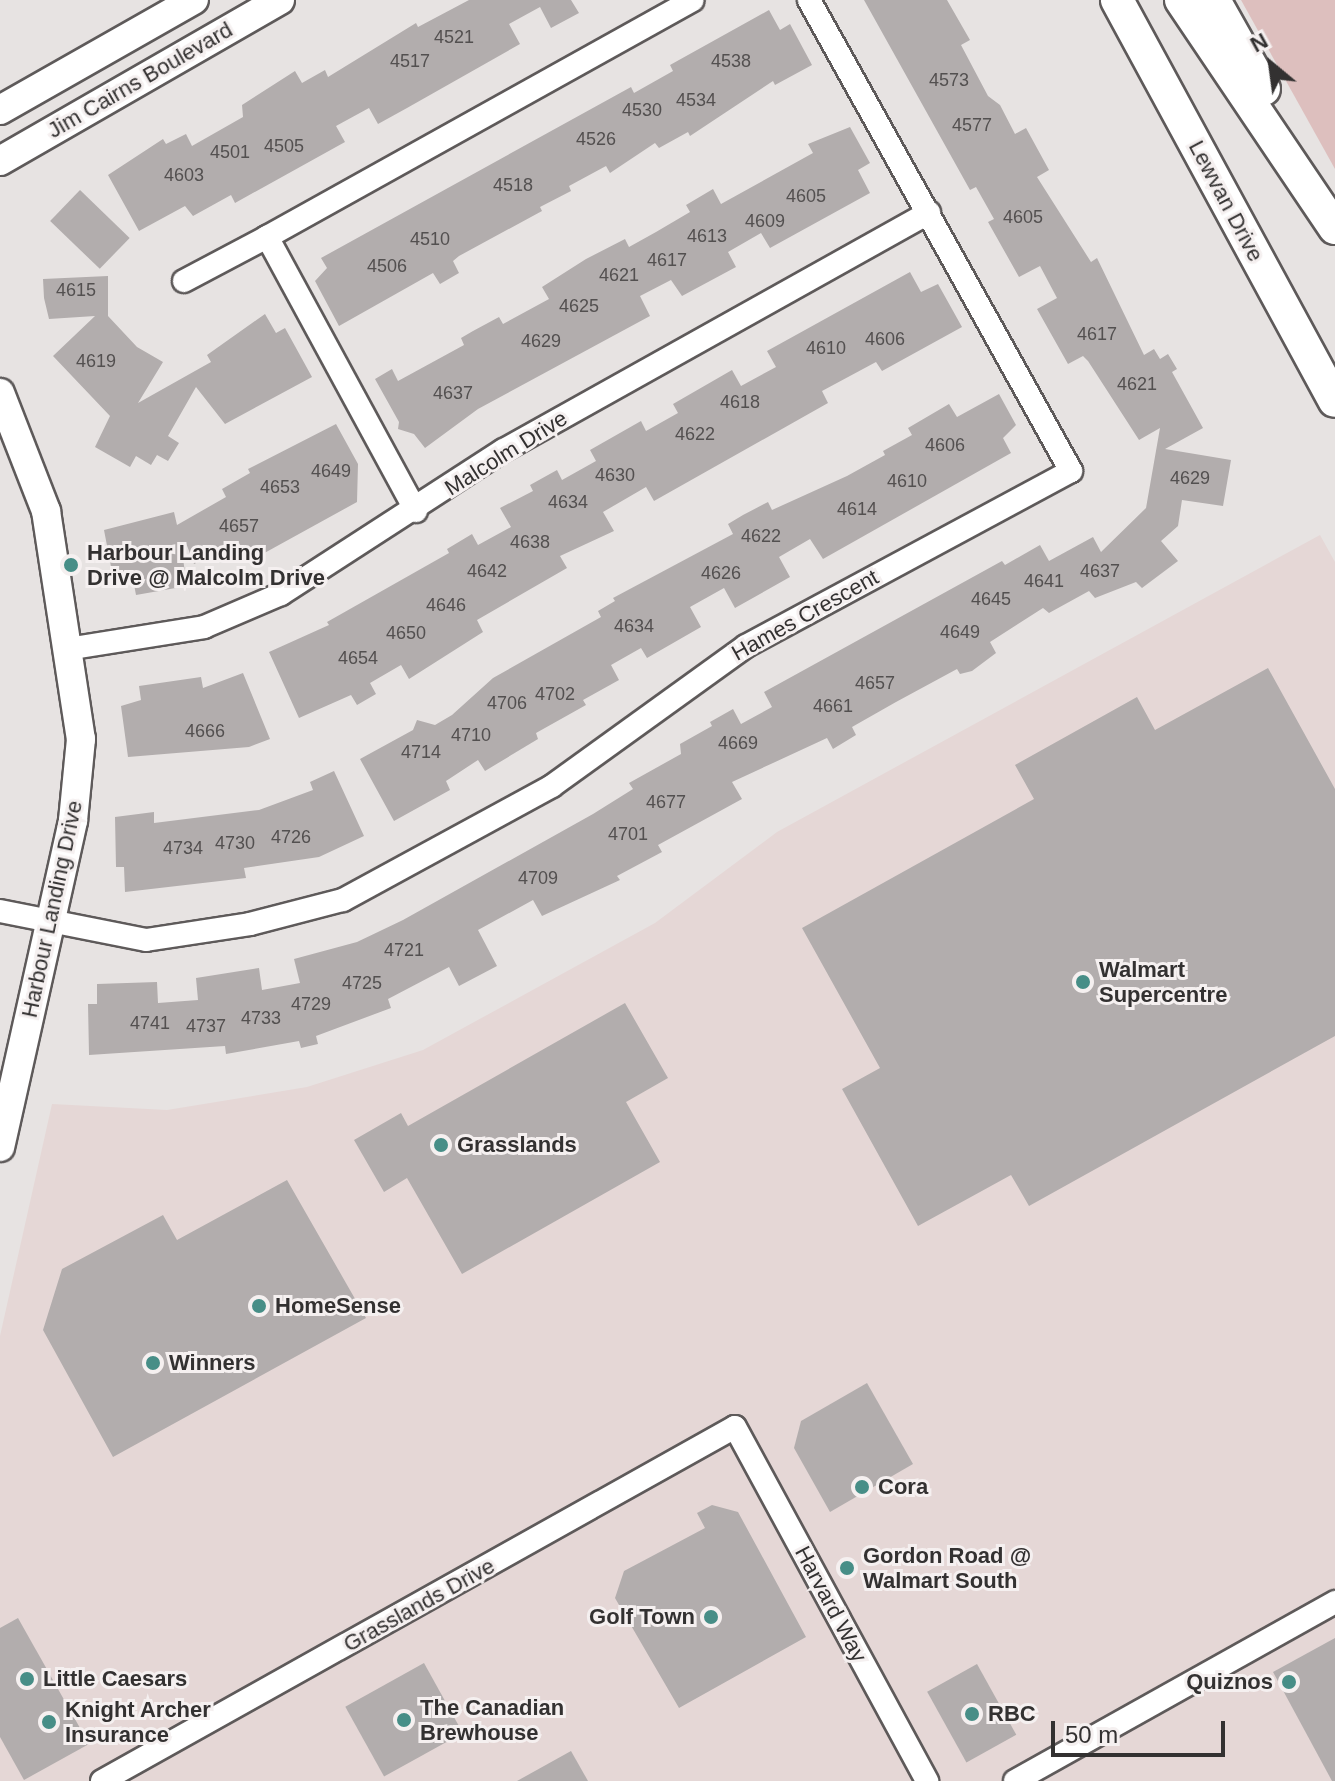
<!DOCTYPE html>
<style>
body{margin:0}
#map{position:relative;width:1335px;height:1781px;overflow:hidden;background:#e7e3e2;font-family:Arial,sans-serif}
div>[style]{position:absolute}
[style*='--x']{left:calc(var(--x)*1px);top:calc(var(--y)*1px);width:calc(var(--w)*1px);rotate:calc(var(--a)*1deg)}
.built>*{inset:0;background:#e5d7d6}
.green>*{inset:0;background:#ddbfbe}
.building>*{inset:0;background:#b2adad;transform-origin:0 0}
.roads{filter:drop-shadow(2px 0 #5e5a5a) drop-shadow(-2px 0 #5e5a5a) drop-shadow(0 2px #5e5a5a) drop-shadow(0 -2px #5e5a5a)}
.minor>*{height:22px;margin:-11px;padding:0 11px;transform-origin:11px;border-radius:11px;background:#fff}
.tertiary>*{height:28px;margin:-14px;padding:0 14px;transform-origin:14px;border-radius:14px;background:#fff}
.secondary>*{height:32px;margin:-16px;padding:0 16px;transform-origin:16px;border-radius:16px;background:#fff}
.dots>*{width:22px;height:22px;translate:-50% -50%;box-sizing:border-box;border:4px solid #f5f0f0;border-radius:50%}
span{translate:-50% -50%;white-space:nowrap;text-align:center;line-height:1.15;-webkit-text-stroke:6px #f5f0f0;paint-order:stroke}
.number-label{font-size:18px;color:#535050}
.number-label span{-webkit-text-stroke-width:0}
.street-label{font-size:22px;color:#333131}
.poi-label{font-size:22px;color:#333131;font-weight:700}
.left{translate:0 -50%;text-align:left}
.right{translate:-100% -50%;text-align:right}
.north{position:absolute;left:1231px;top:24px;width:80px;height:80px;-webkit-text-stroke:6px #f5f0f0;paint-order:stroke;rotate:331deg;font-size:22px;font-weight:700;line-height:32px;text-align:center;color:#333131}
.north::after{content:'';display:block;margin:auto;width:28px;height:36px;background:#333131;clip-path:polygon(50% 0,100% 100%,50% 72%,0 100%)}
.scale{position:absolute;left:1051px;top:1721px;width:174px;height:36px;box-sizing:border-box;border:4px solid #333131;border-top:0;padding-left:10px;font-size:24px;line-height:28px;white-space:nowrap;color:#333131;-webkit-text-stroke:6px #f5f0f0;paint-order:stroke}
</style>
<div id="map">
<div class="built">
<i style="clip-path:polygon(1320px 535px,1335px 562px,1335px 1781px,0 1781px,0 1336px,52px 1104px,167px 1110px,307px 1087px,423px 1050px,655px 923px,777px 832px)"></i>
</div>
<div class="green">
<i style="clip-path:polygon(1241px 0,1335px 0,1335px 169px)"></i>
</div>
<div class="building">
<i style="clip-path:polygon(469px 0,571px 0,579px 13px,551px 28px,540px 7px,509px 24px,520px 44px,407px 108px,378px 124px,369px 108px,336px 126px,345px 142px,235px 203px,231px 195px,193px 216px,185px 206px,139px 231px,108px 175px,163px 139px,166px 144px,186px 134px,192px 146px,243px 117px,242px 105px,295px 71px,302px 83px,325px 70px,328px 77px,416px 23px,418px 27px)"></i>
<i style="clip-path:polygon(864px 0,947px 0,970px 40px,961px 45px,988px 96px,1000px 105px,1015px 134px,1026px 128px,1049px 170px,1037px 177px,1091px 262px,1097px 258px,1144px 355px,1154px 349px,1160px 359px,1168px 354px,1177px 369px,1172px 372px,1203px 428px,1165px 449px,1231px 460px,1223px 506px,1182px 500px,1178px 526px,1161px 541px,1178px 561px,1142px 588px,1136px 582px,1095px 598px,1089px 591px,1049px 613px,1043px 608px,990px 642px,996px 653px,972px 671px,960px 674px,957px 669px,896px 702px,852px 727px,856px 735px,833px 749px,827px 738px,732px 782px,742px 799px,658px 845px,662px 852px,617px 876px,620px 880px,542px 916px,533px 900px,478px 930px,497px 966px,459px 986px,449px 967px,388px 999px,391px 1008px,316px 1036px,318px 1044px,301px 1048px,299px 1041px,226px 1054px,225px 1046px,89px 1055px,88px 1004px,97px 1004px,97px 984px,157px 982px,158px 1003px,198px 1000px,196px 978px,259px 968px,262px 990px,300px 983px,294px 959px,357px 942px,403px 920px,593px 814px,633px 789px,629px 783px,681px 754px,680px 744px,712px 726px,710px 722px,733px 709px,741px 724px,772px 707px,764px 692px,1002px 561px,1005px 565px,1040px 545px,1049px 561px,1093px 537px,1101px 552px,1146px 508px,1160px 428px,1139px 440px,1088px 361px,1083px 356px,1068px 364px,1037px 309px,1057px 298px,1040px 266px,1019px 277px,988px 222px,994px 219px,976px 187px,970px 190px)"></i>
<i style="clip-path:polygon(769px 10px,780px 30px,790px 24px,812px 65px,775px 85px,773px 81px,690px 136px,688px 132px,659px 148px,655px 143px,610px 173px,606px 166px,569px 186px,571px 191px,540px 207px,542px 211px,459px 256px,453px 261px,459px 273px,440px 284px,433px 273px,339px 326px,315px 281px,327px 268px,321px 258px,631px 87px,634px 93px,673px 71px,670px 65px)"></i>
<i style="clip-path:polygon(850px 127px,870px 163px,858px 170px,870px 193px,770px 248px,761px 233px,728px 252px,736px 267px,682px 296px,671px 280px,640px 296px,650px 316px,478px 409px,425px 448px,414px 434px,398px 429px,399px 422px,375px 379px,392px 369px,398px 381px,464px 345px,461px 338px,473px 331px,499px 317px,503px 324px,549px 299px,542px 287px,586px 259px,625px 239px,629px 247px,656px 232px,690px 212px,686px 205px,713px 189px,721px 204px,813px 153px,808px 144px)"></i>
<i style="left:80px;top:190px;width:69px;height:43px;rotate:44deg"></i>
<i style="clip-path:polygon(910px 272px,921px 292px,938px 284px,962px 327px,882px 371px,876px 362px,822px 391px,828px 403px,654px 501px,646px 487px,603px 512px,614px 531px,560px 556px,567px 568px,477px 620px,483px 632px,409px 679px,401px 665px,370px 683px,376px 694px,357px 705px,351px 695px,299px 718px,269px 652px,329px 625px,327px 622px,449px 553px,447px 549px,472px 534px,478px 545px,511px 527px,500px 508px,533px 491px,530px 485px,557px 470px,562px 480px,596px 461px,590px 450px,641px 421px,646px 431px,678px 413px,673px 404px,732px 370px,741px 386px,776px 367px,767px 351px)"></i>
<i style="clip-path:polygon(108px 276px,108px 316px,137px 347px,163px 362px,138px 403px,211px 362px,207px 355px,265px 314px,276px 333px,285px 328px,312px 377px,225px 424px,196px 387px,168px 436px,179px 443px,168px 461px,157px 455px,151px 465px,136px 456px,130px 467px,95px 447px,110px 416px,53px 356px,95px 316px,49px 319px,44px 298px,43px 279px)"></i>
<i style="clip-path:polygon(999px 394px,1016px 425px,1003px 438px,1011px 453px,823px 559px,810px 539px,779px 557px,790px 577px,735px 608px,724px 588px,690px 607px,701px 627px,647px 658px,641px 648px,611px 665px,619px 680px,583px 700px,586px 705px,536px 733px,538px 739px,485px 771px,478px 760px,446px 781px,450px 790px,394px 821px,360px 759px,413px 730px,417px 720px,435px 725px,452px 715px,493px 678px,601px 617px,598px 611px,615px 601px,613px 598px,733px 534px,728px 524px,743px 515px,768px 502px,772px 510px,847px 476px,885px 455px,883px 451px,912px 435px,908px 428px,949px 404px,957px 417px)"></i>
<i style="clip-path:polygon(336px 424px,358px 464px,357px 502px,250px 561px,239px 543px,194px 564px,186px 543px,181px 545px,187px 586px,136px 595px,132px 574px,113px 577px,104px 530px,174px 512px,177px 525px,226px 497px,222px 489px,250px 473px,248px 469px)"></i>
<i style="clip-path:polygon(1268px 668px,1335px 789px,1335px 1036px,1029px 1206px,1011px 1175px,918px 1226px,842px 1089px,880px 1068px,802px 928px,1034px 799px,1015px 765px,1137px 697px,1155px 730px)"></i>
<i style="clip-path:polygon(243px 673px,270px 739px,249px 747px,128px 757px,121px 706px,141px 700px,139px 686px,201px 677px,203px 688px)"></i>
<i style="clip-path:polygon(334px 771px,364px 836px,319px 857px,244px 868px,246px 878px,125px 892px,124px 867px,116px 867px,115px 817px,154px 812px,154px 823px,259px 810px,313px 790px,310px 782px)"></i>
<i style="clip-path:polygon(625px 1003px,668px 1078px,626px 1102px,660px 1162px,462px 1274px,407px 1178px,384px 1192px,354px 1140px,401px 1113px,408px 1126px)"></i>
<i style="clip-path:polygon(287px 1180px,366px 1318px,113px 1457px,43px 1330px,62px 1269px,163px 1215px,177px 1240px)"></i>
<i style="clip-path:polygon(867px 1383px,913px 1464px,830px 1512px,794px 1448px,801px 1421px)"></i>
<i style="clip-path:polygon(712px 1505px,738px 1512px,806px 1637px,679px 1708px,615px 1598px,624px 1571px,705px 1528px,697px 1513px)"></i>
<i style="clip-path:polygon(18px 1618px,89px 1744px,24px 1780px,0 1737px,0 1628px)"></i>
<i style="clip-path:polygon(1335px 1638px,1335px 1781px,1332px 1781px,1273px 1672px)"></i>
<i style="left:424px;top:1663px;width:80px;height:90px;rotate:61deg"></i>
<i style="left:977px;top:1664px;width:81px;height:57px;rotate:61deg"></i>
<i style="clip-path:polygon(571px 1751px,588px 1781px,517px 1781px)"></i>
</div>
<div class="roads">
<div class="minor">
<i style="--x:184;--y:281;--w:94;--a:-27.9"></i>
<i style="--x:416;--y:511;--w:312;--a:-118.5"></i>
<i style="--x:267;--y:237;--w:487;--a:-29.1"></i>
<i style="--x:67;--y:649;--w:139;--a:-9.1"></i>
<i style="--x:204;--y:627;--w:84;--a:-23.2"></i>
<i style="--x:281;--y:594;--w:265;--a:-32.9"></i>
<i style="--x:504;--y:450;--w:487;--a:-29.2"></i>
<i style="--x:0;--y:911;--w:149;--a:11.2"></i>
<i style="--x:146;--y:940;--w:105;--a:-8.7"></i>
<i style="--x:250;--y:924;--w:96;--a:-14.5"></i>
<i style="--x:343;--y:900;--w:238;--a:-28.6"></i>
<i style="--x:552;--y:786;--w:239;--a:-35.8"></i>
<i style="--x:746;--y:646;--w:369;--a:-28.3"></i>
<i style="--x:1071;--y:471;--w:539;--a:-119.09"></i>
<i style="--x:102;--y:1781;--w:725;--a:-29.22"></i>
<i style="--x:735;--y:1427;--w:403;--a:61.5"></i>
<i style="--x:1015;--y:1781;--w:367;--a:-29.2"></i>
</div>
<div class="tertiary">
<i style="--x:0;--y:110;--w:223;--a:-29.6"></i>
<i style="--x:0;--y:161;--w:323;--a:-29.9"></i>
<i style="--x:0;--y:393;--w:127;--a:68.7"></i>
<i style="--x:46;--y:511;--w:231;--a:81.3"></i>
<i style="--x:81;--y:739;--w:82;--a:95.6"></i>
<i style="--x:73;--y:821;--w:334;--a:102.6"></i>
</div>
<div class="secondary">
<i style="--x:1117;--y:0;--w:456;--a:61.5"></i>
<i style="--x:1181;--y:0;--w:275;--a:56"></i>
<i style="--x:1214;--y:0;--w:102;--a:60.7"></i>
</div>
</div>
<div class="dots">
<i style="left:71px;top:565px;background:#478e87"></i>
<i style="left:1083px;top:982px;background:#478e87"></i>
<i style="left:441px;top:1145px;background:#478e87"></i>
<i style="left:259px;top:1306px;background:#478e87"></i>
<i style="left:153px;top:1363px;background:#478e87"></i>
<i style="left:862px;top:1487px;background:#478e87"></i>
<i style="left:847px;top:1568px;background:#478e87"></i>
<i style="left:711px;top:1617px;background:#478e87"></i>
<i style="left:27px;top:1679px;background:#478e87"></i>
<i style="left:1289px;top:1682px;background:#478e87"></i>
<i style="left:972px;top:1714px;background:#478e87"></i>
<i style="left:404px;top:1720px;background:#478e87"></i>
<i style="left:49px;top:1722px;background:#478e87"></i>
</div>
<div class="number-label">
<span style="left:454px;top:37px">4521</span>
<span style="left:410px;top:61px">4517</span>
<span style="left:731px;top:61px">4538</span>
<span style="left:949px;top:80px">4573</span>
<span style="left:696px;top:100px">4534</span>
<span style="left:642px;top:110px">4530</span>
<span style="left:972px;top:125px">4577</span>
<span style="left:596px;top:139px">4526</span>
<span style="left:284px;top:146px">4505</span>
<span style="left:230px;top:152px">4501</span>
<span style="left:184px;top:175px">4603</span>
<span style="left:513px;top:185px">4518</span>
<span style="left:806px;top:196px">4605</span>
<span style="left:1023px;top:217px">4605</span>
<span style="left:765px;top:221px">4609</span>
<span style="left:707px;top:236px">4613</span>
<span style="left:430px;top:239px">4510</span>
<span style="left:667px;top:260px">4617</span>
<span style="left:387px;top:266px">4506</span>
<span style="left:619px;top:275px">4621</span>
<span style="left:76px;top:290px">4615</span>
<span style="left:579px;top:306px">4625</span>
<span style="left:1097px;top:334px">4617</span>
<span style="left:885px;top:339px">4606</span>
<span style="left:541px;top:341px">4629</span>
<span style="left:826px;top:348px">4610</span>
<span style="left:96px;top:361px">4619</span>
<span style="left:1137px;top:384px">4621</span>
<span style="left:453px;top:393px">4637</span>
<span style="left:740px;top:402px">4618</span>
<span style="left:695px;top:434px">4622</span>
<span style="left:945px;top:445px">4606</span>
<span style="left:331px;top:471px">4649</span>
<span style="left:615px;top:475px">4630</span>
<span style="left:1190px;top:478px">4629</span>
<span style="left:907px;top:481px">4610</span>
<span style="left:280px;top:487px">4653</span>
<span style="left:568px;top:502px">4634</span>
<span style="left:857px;top:509px">4614</span>
<span style="left:239px;top:526px">4657</span>
<span style="left:761px;top:536px">4622</span>
<span style="left:530px;top:542px">4638</span>
<span style="left:487px;top:571px">4642</span>
<span style="left:1100px;top:571px">4637</span>
<span style="left:721px;top:573px">4626</span>
<span style="left:1044px;top:581px">4641</span>
<span style="left:991px;top:599px">4645</span>
<span style="left:446px;top:605px">4646</span>
<span style="left:634px;top:626px">4634</span>
<span style="left:960px;top:632px">4649</span>
<span style="left:406px;top:633px">4650</span>
<span style="left:358px;top:658px">4654</span>
<span style="left:875px;top:683px">4657</span>
<span style="left:555px;top:694px">4702</span>
<span style="left:507px;top:703px">4706</span>
<span style="left:833px;top:706px">4661</span>
<span style="left:205px;top:731px">4666</span>
<span style="left:471px;top:735px">4710</span>
<span style="left:738px;top:743px">4669</span>
<span style="left:421px;top:752px">4714</span>
<span style="left:666px;top:802px">4677</span>
<span style="left:628px;top:834px">4701</span>
<span style="left:291px;top:837px">4726</span>
<span style="left:235px;top:843px">4730</span>
<span style="left:183px;top:848px">4734</span>
<span style="left:538px;top:878px">4709</span>
<span style="left:404px;top:950px">4721</span>
<span style="left:362px;top:983px">4725</span>
<span style="left:311px;top:1004px">4729</span>
<span style="left:261px;top:1018px">4733</span>
<span style="left:150px;top:1023px">4741</span>
<span style="left:206px;top:1026px">4737</span>
</div>
<div class="street-label">
<span style="left:140px;top:80px;rotate:-30deg">Jim Cairns Boulevard</span>
<span style="left:1226px;top:201px;rotate:62deg">Lewvan Drive</span>
<span style="left:506px;top:453px;rotate:-32deg">Malcolm Drive</span>
<span style="left:805px;top:615px;rotate:-29deg">Hames Crescent</span>
<span style="left:52px;top:909px;rotate:-78deg">Harbour Landing Drive</span>
<span style="left:831px;top:1604px;rotate:62deg">Harvard Way</span>
<span style="left:419px;top:1605px;rotate:-29deg">Grasslands Drive</span>
</div>
<div class="poi-label">
<span class="left" style="left:87px;top:565px">Harbour Landing<br>Drive @ Malcolm Drive</span>
<span class="left" style="left:1099px;top:982px">Walmart<br>Supercentre</span>
<span class="left" style="left:457px;top:1145px">Grasslands</span>
<span class="left" style="left:275px;top:1306px">HomeSense</span>
<span class="left" style="left:169px;top:1363px">Winners</span>
<span class="left" style="left:878px;top:1487px">Cora</span>
<span class="left" style="left:863px;top:1568px">Gordon Road @<br>Walmart South</span>
<span class="right" style="left:695px;top:1617px">Golf Town</span>
<span class="left" style="left:43px;top:1679px">Little Caesars</span>
<span class="right" style="left:1273px;top:1682px">Quiznos</span>
<span class="left" style="left:420px;top:1720px">The Canadian<br>Brewhouse</span>
<span class="left" style="left:65px;top:1722px">Knight Archer<br>Insurance</span>
<span class="left" style="left:988px;top:1714px">RBC</span>
</div>
<div class="north">N</div>
<div class="scale">50 m</div>
</div>
